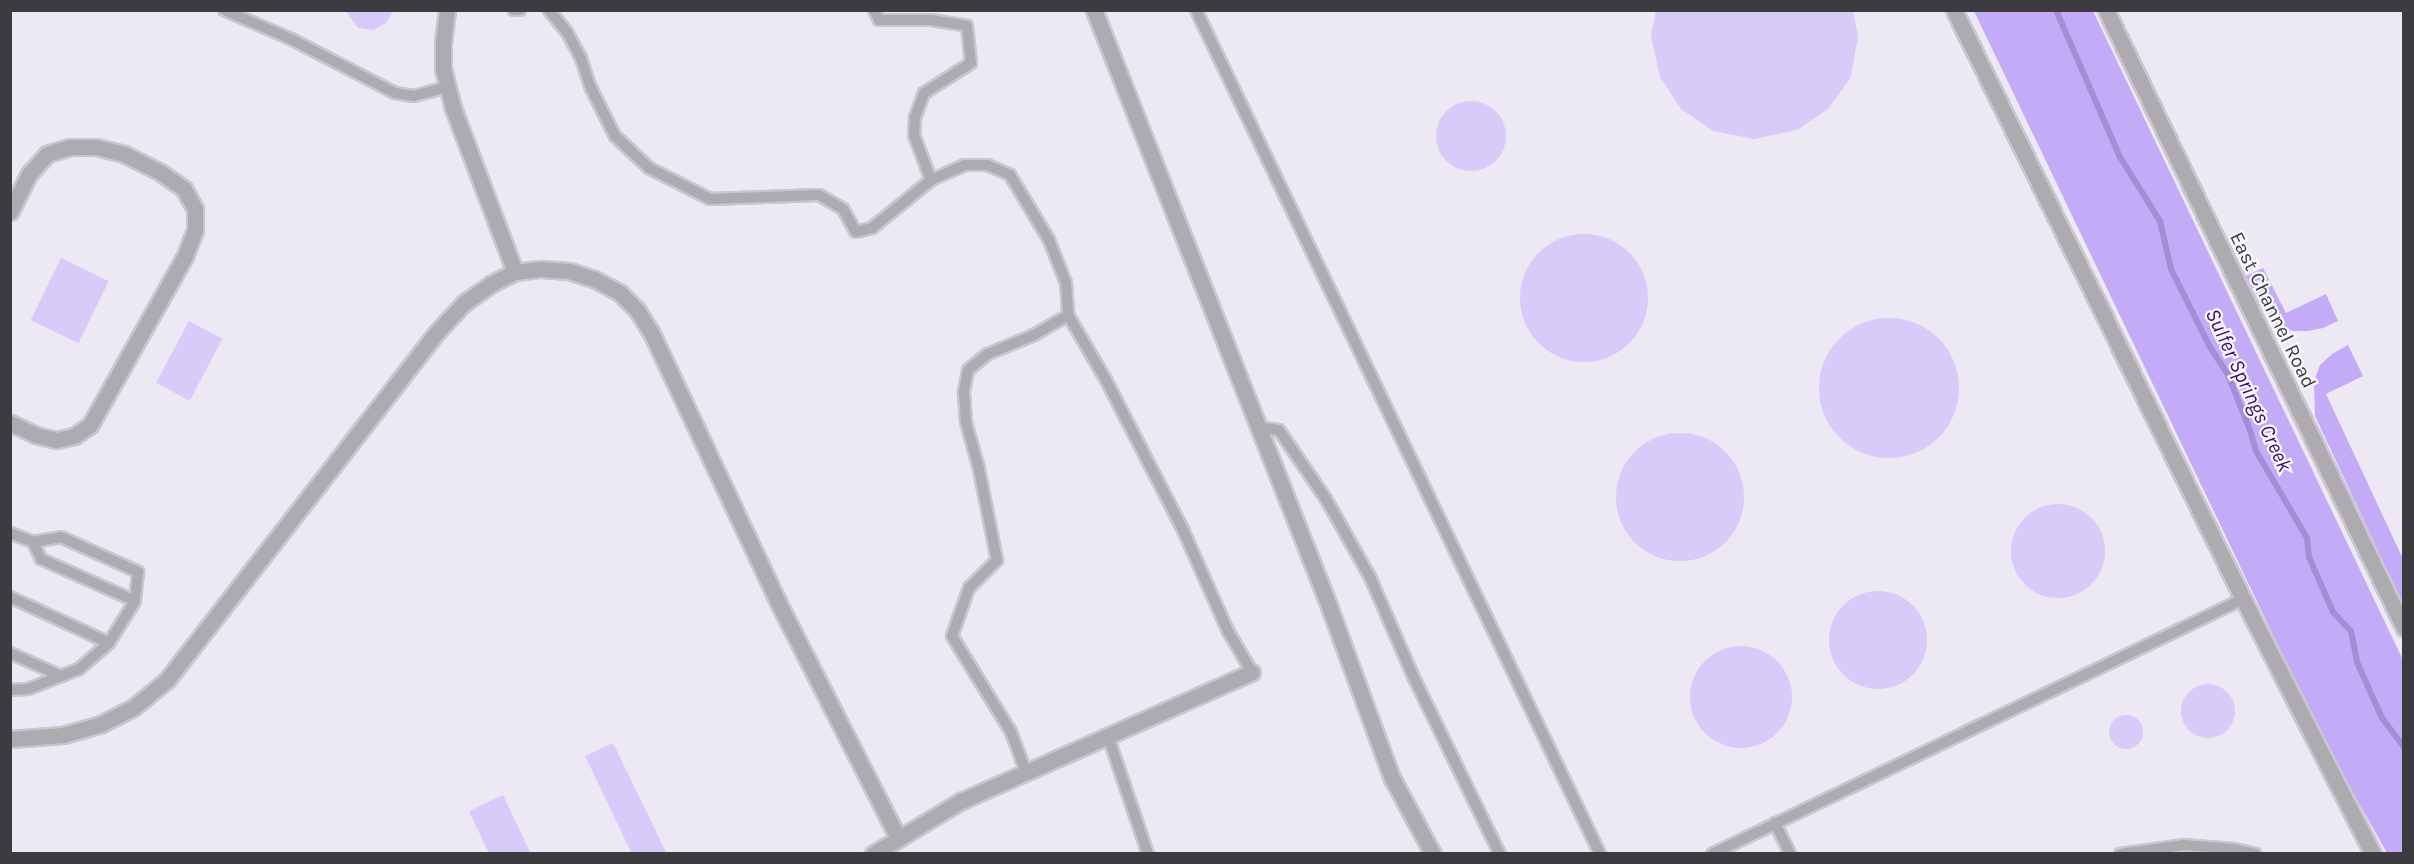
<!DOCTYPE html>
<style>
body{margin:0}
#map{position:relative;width:2414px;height:864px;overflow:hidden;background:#ece9f4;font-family:Karla,sans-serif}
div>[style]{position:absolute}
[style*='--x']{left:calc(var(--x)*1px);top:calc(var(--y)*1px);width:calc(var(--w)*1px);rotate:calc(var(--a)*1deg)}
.green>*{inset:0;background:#c3abf7}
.stream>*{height:6px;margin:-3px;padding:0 3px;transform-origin:3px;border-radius:3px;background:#a48cd6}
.building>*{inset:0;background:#d8caf9;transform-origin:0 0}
.round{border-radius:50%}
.roads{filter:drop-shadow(2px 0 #c9c6d0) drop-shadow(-2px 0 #c9c6d0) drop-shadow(0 2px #c9c6d0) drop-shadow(0 -2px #c9c6d0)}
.lane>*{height:10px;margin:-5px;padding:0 5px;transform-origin:5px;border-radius:5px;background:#adabb0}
.street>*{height:15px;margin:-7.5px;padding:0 7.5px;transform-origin:7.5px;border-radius:7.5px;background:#adabb0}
span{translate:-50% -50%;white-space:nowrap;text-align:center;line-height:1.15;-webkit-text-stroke:4.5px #f9f7fe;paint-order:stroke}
.street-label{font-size:20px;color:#3c3b3f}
.water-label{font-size:21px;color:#390f68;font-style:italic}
.frame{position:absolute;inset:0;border:12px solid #3c3b3f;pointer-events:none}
</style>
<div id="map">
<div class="green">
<i style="clip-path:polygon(1974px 11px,2093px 11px,2403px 660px,2403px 853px,2387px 853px,2342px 773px,2276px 641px)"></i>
<i style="clip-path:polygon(2263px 268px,2286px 313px,2326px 294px,2338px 321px,2323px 328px,2308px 331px,2293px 331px,2276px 323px,2263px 310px,2246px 276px)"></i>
<i style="clip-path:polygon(2348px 345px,2363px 376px,2326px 394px,2403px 559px,2403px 604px,2315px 416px,2314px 381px,2320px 365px,2332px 354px)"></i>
</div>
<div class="stream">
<i style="--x:2056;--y:10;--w:160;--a:66.5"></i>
<i style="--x:2120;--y:157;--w:75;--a:58"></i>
<i style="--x:2160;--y:221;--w:49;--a:77.1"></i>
<i style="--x:2171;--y:269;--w:87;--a:63.4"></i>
<i style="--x:2210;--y:347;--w:33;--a:57"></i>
<i style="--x:2228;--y:375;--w:59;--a:68.2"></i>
<i style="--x:2250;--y:430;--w:22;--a:74"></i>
<i style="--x:2256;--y:451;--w:101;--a:59.6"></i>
<i style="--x:2307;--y:538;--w:19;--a:84"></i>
<i style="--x:2309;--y:557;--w:60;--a:66.4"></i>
<i style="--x:2333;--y:612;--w:26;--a:47"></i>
<i style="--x:2351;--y:631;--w:32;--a:79"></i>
<i style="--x:2357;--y:662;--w:61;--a:65.9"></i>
<i style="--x:2382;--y:718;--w:36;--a:53"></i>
</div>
<div class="building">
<i style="clip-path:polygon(345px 10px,394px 10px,386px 23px,373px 30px,358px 28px)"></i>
<i style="clip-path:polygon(1656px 10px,1853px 10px,1858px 36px,1851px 77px,1828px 109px,1797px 130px,1754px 139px,1713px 131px,1681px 109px,1660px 77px,1651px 36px)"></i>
<i class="round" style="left:1436px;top:101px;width:70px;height:70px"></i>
<i class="round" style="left:1520px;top:234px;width:128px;height:128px"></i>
<i style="left:61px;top:258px;width:53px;height:69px;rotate:26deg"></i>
<i class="round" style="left:1819px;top:318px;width:140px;height:140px"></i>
<i style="left:189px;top:321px;width:38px;height:70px;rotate:28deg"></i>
<i class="round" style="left:1616px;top:433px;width:128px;height:128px"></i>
<i class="round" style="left:2011px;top:504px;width:94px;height:94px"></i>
<i class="round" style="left:1829px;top:591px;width:98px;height:98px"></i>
<i class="round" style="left:1690px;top:646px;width:102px;height:102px"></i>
<i class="round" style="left:2181px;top:684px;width:54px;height:54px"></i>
<i class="round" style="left:2109px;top:715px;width:34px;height:34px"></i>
<i style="clip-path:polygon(613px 743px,667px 854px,632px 854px,585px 756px)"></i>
<i style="clip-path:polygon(503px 795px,531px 854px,489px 854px,469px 811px)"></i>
</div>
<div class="roads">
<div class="lane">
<i style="--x:224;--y:10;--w:73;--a:23.4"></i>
<i style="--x:291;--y:39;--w:117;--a:27.4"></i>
<i style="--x:395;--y:93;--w:19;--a:9"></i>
<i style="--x:414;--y:96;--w:35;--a:-15"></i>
<i style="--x:514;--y:10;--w:6;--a:0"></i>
<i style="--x:549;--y:10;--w:28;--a:51"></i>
<i style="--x:567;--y:32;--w:30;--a:62"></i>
<i style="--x:581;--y:58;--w:32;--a:72"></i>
<i style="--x:591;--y:88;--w:54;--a:63.4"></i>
<i style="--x:615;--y:136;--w:47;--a:43.3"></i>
<i style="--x:649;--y:168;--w:68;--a:26.9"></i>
<i style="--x:710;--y:199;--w:109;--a:-2.1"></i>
<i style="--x:819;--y:195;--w:28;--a:30"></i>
<i style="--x:843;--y:209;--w:26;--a:61"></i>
<i style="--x:856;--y:232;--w:16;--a:-14"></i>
<i style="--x:872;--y:228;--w:76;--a:-39.1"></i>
<i style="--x:874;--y:10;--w:11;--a:63"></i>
<i style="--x:879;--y:20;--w:52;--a:0"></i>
<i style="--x:931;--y:20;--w:36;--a:9"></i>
<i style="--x:967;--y:26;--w:37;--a:84"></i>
<i style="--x:971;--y:63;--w:56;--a:147.4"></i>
<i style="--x:924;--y:93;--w:27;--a:110"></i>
<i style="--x:915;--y:118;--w:17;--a:93"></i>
<i style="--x:914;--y:135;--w:34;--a:69"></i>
<i style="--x:926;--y:167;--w:14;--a:69"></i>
<i style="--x:931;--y:180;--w:37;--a:-24"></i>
<i style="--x:965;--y:165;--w:22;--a:0"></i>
<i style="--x:987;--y:165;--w:25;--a:23"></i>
<i style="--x:1010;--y:175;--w:76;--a:59"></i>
<i style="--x:1049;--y:240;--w:46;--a:68.4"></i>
<i style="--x:1066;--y:283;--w:32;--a:86"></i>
<i style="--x:1068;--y:315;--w:75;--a:59.7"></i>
<i style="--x:1106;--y:380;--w:169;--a:62.8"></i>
<i style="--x:1183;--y:530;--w:111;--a:66"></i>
<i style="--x:1228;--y:631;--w:48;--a:59.7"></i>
<i style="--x:1196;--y:10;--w:936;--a:64.42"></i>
<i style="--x:1259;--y:427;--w:20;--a:9"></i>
<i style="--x:1279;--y:430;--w:83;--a:55.7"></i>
<i style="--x:1326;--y:499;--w:90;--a:60.6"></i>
<i style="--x:1370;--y:577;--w:108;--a:66.5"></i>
<i style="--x:1413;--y:676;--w:198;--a:64"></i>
<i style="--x:10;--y:533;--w:25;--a:21"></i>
<i style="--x:33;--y:542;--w:19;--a:65"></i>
<i style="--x:41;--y:559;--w:103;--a:24.1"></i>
<i style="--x:135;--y:601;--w:49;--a:121.8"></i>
<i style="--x:109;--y:643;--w:40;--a:139"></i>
<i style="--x:79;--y:669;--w:55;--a:158.6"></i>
<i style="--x:28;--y:689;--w:18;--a:177"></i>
<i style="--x:33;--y:542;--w:28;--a:-10"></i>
<i style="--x:61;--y:537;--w:85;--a:24.4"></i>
<i style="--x:138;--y:572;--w:29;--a:96"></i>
<i style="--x:10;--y:597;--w:109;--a:24.9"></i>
<i style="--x:10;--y:653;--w:56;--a:24.3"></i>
<i style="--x:1108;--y:736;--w:125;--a:71.3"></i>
<i style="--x:1026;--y:772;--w:43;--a:-110.6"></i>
<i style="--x:1011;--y:732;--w:113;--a:-121.6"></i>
<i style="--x:952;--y:636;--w:51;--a:-70.5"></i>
<i style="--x:969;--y:588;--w:40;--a:-45"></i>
<i style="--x:997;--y:560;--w:93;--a:-101.2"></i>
<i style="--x:979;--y:469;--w:49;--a:-105.5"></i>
<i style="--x:966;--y:422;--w:31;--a:-94"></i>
<i style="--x:964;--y:391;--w:21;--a:-79"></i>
<i style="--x:968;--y:370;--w:26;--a:-39"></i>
<i style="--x:988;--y:354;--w:50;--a:-22.4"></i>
<i style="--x:1034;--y:335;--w:39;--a:-30"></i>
<i style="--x:1775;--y:823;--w:34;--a:64"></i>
<i style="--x:1712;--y:854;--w:589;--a:-25.65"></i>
<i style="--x:2120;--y:854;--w:65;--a:-8"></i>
<i style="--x:2184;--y:845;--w:50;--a:4.6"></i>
<i style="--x:2234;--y:849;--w:22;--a:13"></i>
</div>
<div class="street">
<i style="--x:447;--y:10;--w:32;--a:97"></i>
<i style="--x:443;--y:42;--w:27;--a:90"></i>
<i style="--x:443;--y:69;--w:40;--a:75.6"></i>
<i style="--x:453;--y:108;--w:175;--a:69.3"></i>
<i style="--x:1094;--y:10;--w:632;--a:68.47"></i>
<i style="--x:1326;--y:598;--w:192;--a:69.9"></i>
<i style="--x:1392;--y:778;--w:86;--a:61.7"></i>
<i style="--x:1954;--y:10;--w:656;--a:63.86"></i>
<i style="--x:2243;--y:599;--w:286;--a:63"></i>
<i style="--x:2106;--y:10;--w:686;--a:64.26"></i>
<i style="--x:10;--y:212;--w:42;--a:-63.4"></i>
<i style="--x:29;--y:174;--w:27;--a:-48"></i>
<i style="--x:47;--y:154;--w:24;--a:-17"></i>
<i style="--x:70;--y:147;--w:26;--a:0"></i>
<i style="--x:96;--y:147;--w:29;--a:14"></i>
<i style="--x:124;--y:154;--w:40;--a:26.6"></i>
<i style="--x:160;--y:172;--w:29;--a:35"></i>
<i style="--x:184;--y:189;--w:23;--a:61"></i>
<i style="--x:195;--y:209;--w:21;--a:90"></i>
<i style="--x:195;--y:230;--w:28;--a:111"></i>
<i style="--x:185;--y:256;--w:194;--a:119.3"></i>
<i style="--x:90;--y:425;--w:19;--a:145"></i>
<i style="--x:74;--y:436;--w:18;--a:167"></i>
<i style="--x:56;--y:440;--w:21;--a:-166"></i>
<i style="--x:36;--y:435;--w:29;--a:-155"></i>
<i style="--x:10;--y:739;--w:53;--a:-4.3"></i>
<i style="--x:63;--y:735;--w:40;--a:-16"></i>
<i style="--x:101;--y:724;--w:37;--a:-27"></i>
<i style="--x:134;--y:707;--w:43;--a:-39.3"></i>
<i style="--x:167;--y:680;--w:440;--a:-52.2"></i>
<i style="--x:437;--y:332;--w:40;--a:-47"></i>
<i style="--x:464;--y:303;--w:33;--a:-35"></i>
<i style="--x:491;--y:284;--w:27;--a:-27"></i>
<i style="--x:515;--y:272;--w:26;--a:-7"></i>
<i style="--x:541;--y:269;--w:28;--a:4"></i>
<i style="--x:569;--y:271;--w:26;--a:18"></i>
<i style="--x:594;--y:279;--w:30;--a:28"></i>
<i style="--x:620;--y:293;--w:24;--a:45"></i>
<i style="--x:637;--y:310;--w:26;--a:58"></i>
<i style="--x:651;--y:332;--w:298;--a:64.8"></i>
<i style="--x:778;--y:602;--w:265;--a:63"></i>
<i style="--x:873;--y:854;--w:103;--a:-31.1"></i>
<i style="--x:961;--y:801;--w:318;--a:-23.9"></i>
</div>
</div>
<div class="street-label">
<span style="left:2273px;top:310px;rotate:64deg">East Channel Road</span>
</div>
<div class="water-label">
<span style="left:2249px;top:390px;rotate:65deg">Sulfer Springs Creek</span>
</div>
<div class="frame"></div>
</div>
